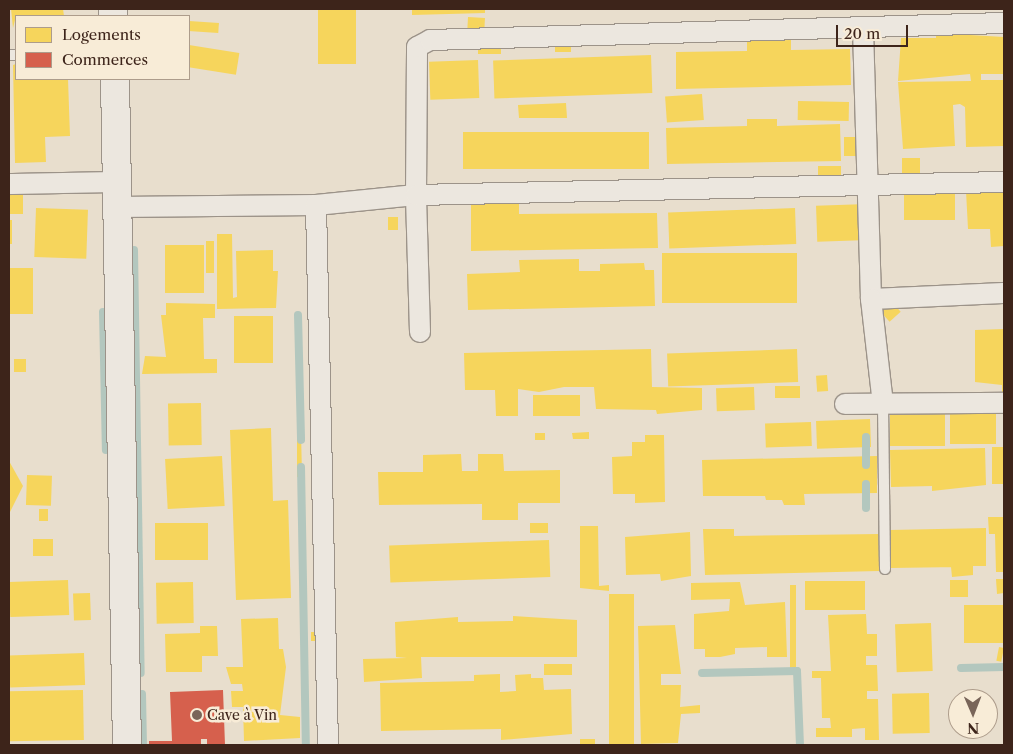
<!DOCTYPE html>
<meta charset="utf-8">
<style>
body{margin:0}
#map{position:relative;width:1013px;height:754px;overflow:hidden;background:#e8decd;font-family:"Libre Caslon Text",serif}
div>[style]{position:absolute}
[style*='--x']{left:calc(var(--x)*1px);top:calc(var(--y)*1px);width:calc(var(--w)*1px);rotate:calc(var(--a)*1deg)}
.homes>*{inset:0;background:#f6d55c;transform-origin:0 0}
.shops>*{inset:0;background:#d6604d}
.stream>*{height:8px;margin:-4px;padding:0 4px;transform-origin:4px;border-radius:4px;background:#b3c7be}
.roads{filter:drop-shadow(1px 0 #9c9389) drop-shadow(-1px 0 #9c9389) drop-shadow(0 1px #9c9389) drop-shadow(0 -1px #9c9389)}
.lane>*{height:10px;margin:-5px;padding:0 5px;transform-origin:5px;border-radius:5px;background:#ece7df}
.street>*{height:20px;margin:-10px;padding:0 10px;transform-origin:10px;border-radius:10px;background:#ece7df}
.secondary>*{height:28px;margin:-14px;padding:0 14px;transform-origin:14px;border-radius:14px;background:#ece7df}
.dots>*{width:14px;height:14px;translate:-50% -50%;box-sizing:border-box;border:2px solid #f8ecd7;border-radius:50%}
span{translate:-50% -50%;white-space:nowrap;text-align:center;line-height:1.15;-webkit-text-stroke:5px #f8ecd7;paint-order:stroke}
.poi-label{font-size:14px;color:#3d241a}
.left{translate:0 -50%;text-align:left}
.frame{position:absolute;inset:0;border:10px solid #3d241a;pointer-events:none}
.legend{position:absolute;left:15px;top:15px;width:175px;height:65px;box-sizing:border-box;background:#f8ecd7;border:1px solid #ad9c8b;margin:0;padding:6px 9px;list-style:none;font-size:15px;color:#3d241a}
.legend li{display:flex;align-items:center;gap:10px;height:25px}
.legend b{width:25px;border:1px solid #ad9c8b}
.north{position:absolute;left:948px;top:689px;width:50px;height:50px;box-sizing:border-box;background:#f8ecd7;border:1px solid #ad9c8b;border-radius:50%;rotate:179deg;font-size:14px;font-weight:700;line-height:20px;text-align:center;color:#3d241a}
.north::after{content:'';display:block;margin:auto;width:18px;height:22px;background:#796559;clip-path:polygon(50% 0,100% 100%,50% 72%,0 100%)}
.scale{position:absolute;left:836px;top:25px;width:72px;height:22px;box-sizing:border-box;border:2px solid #3d241a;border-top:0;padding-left:6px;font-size:15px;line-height:18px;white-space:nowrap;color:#3d241a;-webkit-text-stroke:4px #f8ecd7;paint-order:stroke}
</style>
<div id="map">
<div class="homes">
<i style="clip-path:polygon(11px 9px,63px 9px,64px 16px,16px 16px,13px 28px)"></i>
<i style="left:318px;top:9px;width:38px;height:55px"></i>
<i style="clip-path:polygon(412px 9px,485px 9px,485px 13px,412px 15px)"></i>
<i style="left:468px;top:17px;width:17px;height:13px;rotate:3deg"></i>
<i style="left:189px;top:21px;width:30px;height:10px;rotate:4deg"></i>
<i style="clip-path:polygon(936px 33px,1004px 37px,1004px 74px,981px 74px,981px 80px,1004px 80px,1004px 146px,966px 147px,965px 107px,960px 104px,953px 105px,955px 146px,903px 149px,898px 82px,971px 81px,970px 74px,898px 81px,901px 38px,936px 38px)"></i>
<i style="left:571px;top:39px;width:13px;height:16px;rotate:90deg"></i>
<i style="clip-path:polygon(791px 40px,791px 50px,850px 49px,851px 85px,676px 89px,676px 52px,747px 51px,747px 41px)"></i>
<i style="left:478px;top:42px;width:23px;height:12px"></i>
<i style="left:189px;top:45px;width:51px;height:22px;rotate:9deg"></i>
<i style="left:651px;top:55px;width:38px;height:158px;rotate:88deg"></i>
<i style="left:478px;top:60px;width:38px;height:49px;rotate:88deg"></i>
<i style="clip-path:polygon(16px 64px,16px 79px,68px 79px,70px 136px,45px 137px,46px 162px,15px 163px,13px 65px)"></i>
<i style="left:702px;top:94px;width:26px;height:37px;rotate:86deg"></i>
<i style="left:798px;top:101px;width:51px;height:19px;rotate:1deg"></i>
<i style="clip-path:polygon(566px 103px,567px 118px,519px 118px,518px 105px)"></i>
<i style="clip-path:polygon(747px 119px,777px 119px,777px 126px,840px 124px,841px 161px,667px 164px,666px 128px,747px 126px)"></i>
<i style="left:649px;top:132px;width:37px;height:186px;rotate:90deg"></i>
<i style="left:860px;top:137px;width:19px;height:16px;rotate:90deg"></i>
<i style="left:920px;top:158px;width:17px;height:18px;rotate:90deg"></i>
<i style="left:841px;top:166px;width:14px;height:23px;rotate:90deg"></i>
<i style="left:955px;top:187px;width:33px;height:51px;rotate:90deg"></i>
<i style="clip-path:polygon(1004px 187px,1004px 246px,991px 247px,990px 229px,968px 229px,966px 191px)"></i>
<i style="left:9px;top:195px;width:14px;height:19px"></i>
<i style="clip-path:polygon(519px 196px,519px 214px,657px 213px,658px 248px,471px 251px,471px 197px)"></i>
<i style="left:867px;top:204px;width:36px;height:51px;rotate:88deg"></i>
<i style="left:36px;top:208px;width:52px;height:49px;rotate:2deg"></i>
<i style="left:795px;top:208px;width:36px;height:127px;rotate:88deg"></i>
<i style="left:388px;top:217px;width:10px;height:13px"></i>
<i style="left:9px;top:220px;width:3px;height:24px"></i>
<i style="clip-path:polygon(217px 234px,232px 234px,233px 298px,237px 297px,236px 251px,273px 250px,273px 271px,278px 271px,276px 308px,217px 309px)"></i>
<i style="left:206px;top:241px;width:8px;height:32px"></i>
<i style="left:165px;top:245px;width:39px;height:48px"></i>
<i style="left:797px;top:253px;width:50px;height:135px;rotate:90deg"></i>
<i style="clip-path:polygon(579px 259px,579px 271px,600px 271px,600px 264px,644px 263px,645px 270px,654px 270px,655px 306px,468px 310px,467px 274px,520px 272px,519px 260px)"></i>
<i style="left:9px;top:268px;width:24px;height:46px"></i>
<i style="left:892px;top:302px;width:13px;height:15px;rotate:48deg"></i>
<i style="clip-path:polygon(166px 303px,215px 304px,215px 318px,203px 318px,204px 359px,217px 359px,217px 373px,142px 374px,145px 356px,166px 357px,161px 315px,166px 315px)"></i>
<i style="left:273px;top:316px;width:47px;height:39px;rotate:90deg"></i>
<i style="clip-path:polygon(1004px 329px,1004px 396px,1002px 396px,1002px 385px,975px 382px,975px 330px)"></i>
<i style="clip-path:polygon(651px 349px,652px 387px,702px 388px,702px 410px,657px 414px,656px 410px,596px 409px,594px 387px,564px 387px,539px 392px,518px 389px,518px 416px,496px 416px,495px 390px,465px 390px,464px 353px)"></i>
<i style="left:797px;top:349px;width:33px;height:130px;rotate:88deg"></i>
<i style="left:14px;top:359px;width:12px;height:13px"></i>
<i style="left:827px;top:375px;width:16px;height:11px;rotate:86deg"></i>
<i style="left:800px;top:386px;width:12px;height:25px;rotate:90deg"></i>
<i style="left:754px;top:387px;width:23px;height:38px;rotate:88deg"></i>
<i style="left:580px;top:395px;width:21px;height:47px;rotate:90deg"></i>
<i style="left:201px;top:403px;width:42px;height:33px;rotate:89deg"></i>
<i style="left:890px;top:407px;width:55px;height:39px"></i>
<i style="left:950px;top:410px;width:46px;height:34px"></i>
<i style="left:870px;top:419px;width:28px;height:54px;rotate:88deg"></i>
<i style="left:811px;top:422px;width:24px;height:46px;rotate:88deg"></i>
<i style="clip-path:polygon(271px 428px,273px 501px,288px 500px,291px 598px,236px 600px,230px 430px)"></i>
<i style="clip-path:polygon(297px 430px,301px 430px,302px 477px,297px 477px)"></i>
<i style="clip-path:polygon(589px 432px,589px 439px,573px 439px,572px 433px)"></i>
<i style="left:535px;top:433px;width:10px;height:7px"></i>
<i style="clip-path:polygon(645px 435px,664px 435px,665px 502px,635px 503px,635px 494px,613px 494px,612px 457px,632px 456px,632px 442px,645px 442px)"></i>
<i style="left:992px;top:447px;width:12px;height:37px"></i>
<i style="clip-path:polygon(985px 448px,986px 485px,932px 491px,932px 486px,891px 487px,890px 450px)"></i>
<i style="clip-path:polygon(461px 454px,462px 471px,478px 471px,478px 454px,503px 454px,504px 471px,560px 470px,560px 503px,518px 503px,518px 520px,482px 520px,482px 504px,379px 505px,378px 472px,423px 472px,423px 455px)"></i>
<i style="left:222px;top:456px;width:50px;height:57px;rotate:87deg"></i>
<i style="clip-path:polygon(877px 456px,877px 493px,804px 494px,805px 505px,784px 505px,782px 500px,766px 500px,765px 496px,703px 496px,702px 460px)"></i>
<i style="clip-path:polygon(9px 461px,23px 486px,9px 514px)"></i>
<i style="left:27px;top:475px;width:25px;height:30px;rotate:2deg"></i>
<i style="left:39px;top:509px;width:9px;height:12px"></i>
<i style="clip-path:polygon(988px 517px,1004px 517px,1004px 572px,996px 572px,995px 534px,989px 534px)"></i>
<i style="left:208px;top:523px;width:37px;height:53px;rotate:90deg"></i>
<i style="left:548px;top:523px;width:10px;height:18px;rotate:90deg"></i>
<i style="clip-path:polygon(580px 526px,598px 526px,599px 586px,609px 585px,609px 591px,580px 588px)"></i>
<i style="clip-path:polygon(986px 528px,986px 566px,973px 566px,973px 575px,952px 577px,951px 567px,958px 567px,890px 568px,890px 530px)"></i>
<i style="clip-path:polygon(703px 529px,734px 529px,734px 536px,879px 534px,879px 571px,705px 575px)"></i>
<i style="clip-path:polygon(690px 532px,691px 576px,661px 581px,660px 574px,626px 575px,625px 537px)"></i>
<i style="left:33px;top:539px;width:20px;height:17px"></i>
<i style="left:549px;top:540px;width:37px;height:160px;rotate:88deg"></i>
<i style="clip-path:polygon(996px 579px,1004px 579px,1004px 593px,997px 594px)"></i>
<i style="left:68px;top:580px;width:35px;height:59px;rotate:88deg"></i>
<i style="left:950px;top:580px;width:18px;height:17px"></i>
<i style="left:805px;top:581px;width:60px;height:29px"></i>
<i style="left:193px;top:582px;width:41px;height:37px;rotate:89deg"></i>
<i style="clip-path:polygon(740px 582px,745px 605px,785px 602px,787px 657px,767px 657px,767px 647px,735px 648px,735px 654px,720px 657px,705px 657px,705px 649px,694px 649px,694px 614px,729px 611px,730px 599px,691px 600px,691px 583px)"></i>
<i style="left:790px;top:585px;width:6px;height:86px"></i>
<i style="left:90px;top:593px;width:27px;height:17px;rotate:88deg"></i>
<i style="left:609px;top:594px;width:25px;height:151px"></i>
<i style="left:1004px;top:605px;width:38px;height:40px;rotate:90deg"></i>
<i style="clip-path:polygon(866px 614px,867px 634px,877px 634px,877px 656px,866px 656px,866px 665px,877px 665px,878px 691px,867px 691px,867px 699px,878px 699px,879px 740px,865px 740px,865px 728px,852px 729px,852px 737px,816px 737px,816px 728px,831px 728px,830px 718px,822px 718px,821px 678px,812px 678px,812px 671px,831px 671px,828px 615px)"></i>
<i style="clip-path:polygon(513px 616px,577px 620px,577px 657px,421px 657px,422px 678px,364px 682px,363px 659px,407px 658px,396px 657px,395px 622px,458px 617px,458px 622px,513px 621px)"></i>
<i style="clip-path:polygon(278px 618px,279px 649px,283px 649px,286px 667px,280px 715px,300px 717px,300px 738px,244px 741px,243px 707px,232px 707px,231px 691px,243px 691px,242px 684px,231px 684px,226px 667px,243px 667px,241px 619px)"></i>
<i style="left:931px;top:623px;width:48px;height:36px;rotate:88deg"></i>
<i style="clip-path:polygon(675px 625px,681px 674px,661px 674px,661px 685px,681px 685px,680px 707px,700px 705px,700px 713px,681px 714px,678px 743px,641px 744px,638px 626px)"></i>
<i style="clip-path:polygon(200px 626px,217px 626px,218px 656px,202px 656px,202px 672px,166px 672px,165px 634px,200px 633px)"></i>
<i style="left:311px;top:632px;width:8px;height:9px"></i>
<i style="left:999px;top:647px;width:5px;height:14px;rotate:11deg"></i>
<i style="left:84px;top:653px;width:32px;height:75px;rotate:88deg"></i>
<i style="left:544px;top:664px;width:28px;height:11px"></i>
<i style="clip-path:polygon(500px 674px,500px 692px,516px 691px,515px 675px,531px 674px,531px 678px,543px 678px,544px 690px,571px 689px,572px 734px,501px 740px,501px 729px,381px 731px,380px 683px,474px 681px,474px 675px)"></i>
<i style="left:83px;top:690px;width:50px;height:74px;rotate:89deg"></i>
<i style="left:929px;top:693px;width:40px;height:37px;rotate:89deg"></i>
<i style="left:580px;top:739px;width:15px;height:6px"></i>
</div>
<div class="shops">
<i style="clip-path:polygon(223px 690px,225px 745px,207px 745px,207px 739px,201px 739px,201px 745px,149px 745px,149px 741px,172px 741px,170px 692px)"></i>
</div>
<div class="stream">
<i style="--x:134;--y:250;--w:423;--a:89.1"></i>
<i style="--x:103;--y:312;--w:138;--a:88.8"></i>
<i style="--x:298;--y:315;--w:125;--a:88.6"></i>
<i style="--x:866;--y:437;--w:28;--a:90"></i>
<i style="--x:301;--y:467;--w:278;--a:89"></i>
<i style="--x:866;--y:484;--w:24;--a:90"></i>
<i style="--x:961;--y:668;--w:43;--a:-1.3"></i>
<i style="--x:702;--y:673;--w:95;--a:-1.2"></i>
<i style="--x:797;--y:671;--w:74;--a:87.7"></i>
<i style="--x:142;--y:694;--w:51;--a:88.9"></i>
</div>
<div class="roads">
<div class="lane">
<i style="--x:9;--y:55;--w:7;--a:0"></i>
<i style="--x:883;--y:404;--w:165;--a:89.3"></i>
</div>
<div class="street">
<i style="--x:863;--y:29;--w:270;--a:88.3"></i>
<i style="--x:871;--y:299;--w:133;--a:-2.6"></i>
<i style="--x:9;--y:184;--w:108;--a:-1.1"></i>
<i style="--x:316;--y:205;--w:100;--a:-5.7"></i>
<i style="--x:416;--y:195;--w:148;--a:-89.6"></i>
<i style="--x:417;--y:47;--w:15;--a:-28"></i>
<i style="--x:430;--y:40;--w:574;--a:-1.7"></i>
<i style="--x:118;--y:207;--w:198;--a:-0.6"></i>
<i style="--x:316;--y:205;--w:540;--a:88.73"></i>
<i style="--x:871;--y:299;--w:106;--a:83.5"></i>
<i style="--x:420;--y:332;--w:137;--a:-91.7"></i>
<i style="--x:416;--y:195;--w:588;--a:-1.27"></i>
<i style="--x:845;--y:404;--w:159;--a:-0.4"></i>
</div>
<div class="secondary">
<i style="--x:113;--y:9;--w:7;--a:90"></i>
<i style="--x:115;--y:79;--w:666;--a:88.97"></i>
</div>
</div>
<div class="dots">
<i style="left:197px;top:715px;background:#796559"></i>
</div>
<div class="poi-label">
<span class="left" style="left:207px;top:715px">Cave à Vin</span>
</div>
<div class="frame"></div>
<ul class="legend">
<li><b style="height:14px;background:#f6d55c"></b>Logements</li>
<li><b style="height:14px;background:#d6604d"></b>Commerces</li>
</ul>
<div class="north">N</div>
<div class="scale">20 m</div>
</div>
